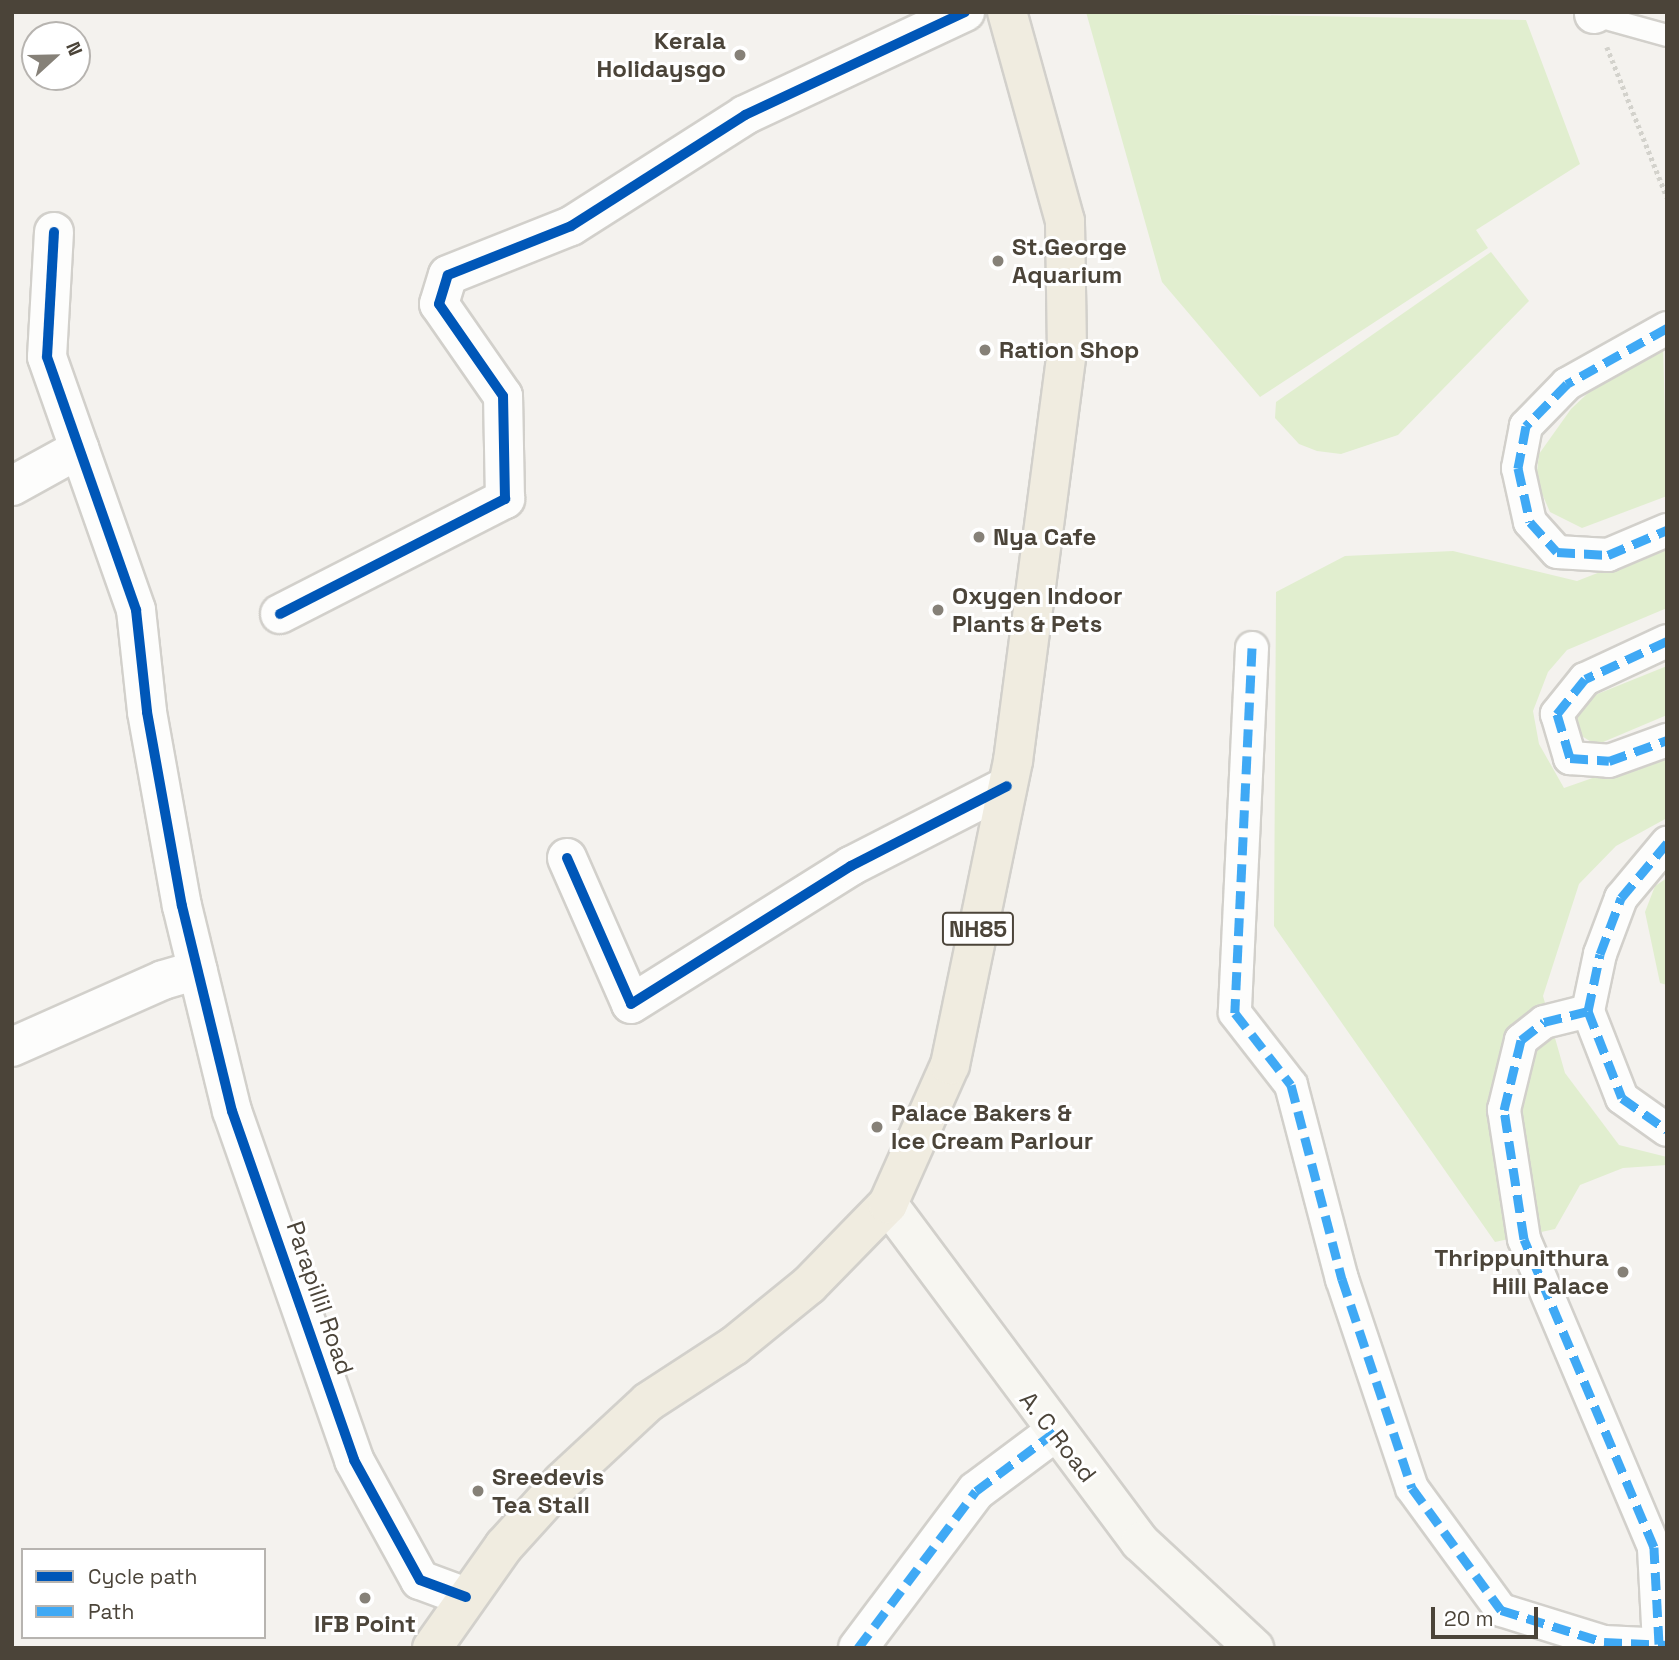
<!DOCTYPE html>
<style>
body{margin:0}
#map{position:relative;width:1679px;height:1660px;overflow:hidden;background:#f4f2ee;font-family:"Space Grotesk",sans-serif}
div>[style]{position:absolute}
[style*='--x']{left:calc(var(--x)*1px);top:calc(var(--y)*1px);width:calc(var(--w)*1px);rotate:calc(var(--a)*1deg)}
.green>*{inset:0;background:#e1eecf}
.path>*{height:4.5px;margin-top:-2.25px;transform-origin:0;background:repeating-linear-gradient(90deg,#d3d2cc 0 3.5px,transparent 0 7px)}
.roads{filter:drop-shadow(2px 0 #d2d0cb) drop-shadow(-2px 0 #d2d0cb) drop-shadow(0 2px #d2d0cb) drop-shadow(0 -2px #d2d0cb)}
.service>*{height:21px;margin:-10.5px;padding:0 10.5px;transform-origin:10.5px;border-radius:10.5px;background:#fdfdfc}
.pedestrian>*{height:32px;margin:-16px;padding:0 16px;transform-origin:16px;border-radius:16px;background:#fdfdfc}
.minor>*{height:38px;margin:-19px;padding:0 19px;transform-origin:19px;border-radius:19px;background:#fdfdfc}
.secondary>*{height:38px;margin:-19px;padding:0 19px;transform-origin:19px;border-radius:19px;background:#f7f6f1}
.trunk>*{height:38px;margin:-19px;padding:0 19px;transform-origin:19px;border-radius:19px;background:#f0ece0}
.quiet>*{height:9px;margin-top:-4.5px;transform-origin:0;background:repeating-linear-gradient(90deg,#3fa9f5 0 18px,transparent 0 27px)}
.cycleway>*{height:10px;margin:-5px;padding:0 5px;transform-origin:5px;border-radius:5px;background:#0057b8}
.dots>*{width:19px;height:19px;translate:-50% -50%;box-sizing:border-box;border:4px solid #fff;border-radius:50%}
span{translate:-50% -50%;white-space:nowrap;text-align:center;line-height:1.15;-webkit-text-stroke:6px #fff;paint-order:stroke}
.shield-label span{padding:2px 5px;background:#fff;border:2px solid;border-radius:5px;-webkit-text-stroke-width:0}
.shield-label{font-size:23px;color:#4b4439;font-weight:700}
.poi-label{font-size:24px;color:#4b4439;font-weight:700}
.right{translate:-100% -50%;text-align:right}
.left{translate:0 -50%;text-align:left}
.street-label{font-size:24px;color:#4b4439}
.frame{position:absolute;inset:0;border:14px solid #4b4439;pointer-events:none}
.legend{position:absolute;left:21px;top:1548px;width:245px;height:91px;box-sizing:border-box;background:#fff;border:2px solid #b7b4b0;margin:0;padding:9px 12px;list-style:none;font-size:21px;color:#4b4439}
.legend li{display:flex;align-items:center;gap:14px;height:35px}
.legend b{width:35px;border:2px solid #b7b4b0}
.north{position:absolute;left:21px;top:21px;width:70px;height:70px;box-sizing:border-box;background:#fff;border:2px solid #b7b4b0;border-radius:50%;rotate:68deg;font-size:19px;font-weight:700;line-height:28px;text-align:center;color:#4b4439}
.north::after{content:'';display:block;margin:auto;width:24px;height:32px;background:#868178;clip-path:polygon(50% 0,100% 100%,50% 72%,0 100%)}
.scale{position:absolute;left:1431px;top:1607px;width:107px;height:32px;box-sizing:border-box;border:4px solid #4b4439;border-top:0;padding-left:9px;font-size:21px;line-height:24px;white-space:nowrap;color:#4b4439;-webkit-text-stroke:5px #fff;paint-order:stroke}
</style>
<div id="map">
<div class="green">
<i style="clip-path:polygon(1086px 12px,1526px 20px,1580px 164px,1476px 230px,1488px 248px,1260px 397px,1162px 282px)"></i>
<i style="clip-path:polygon(1491px 252px,1529px 301px,1398px 435px,1341px 454px,1317px 451px,1299px 444px,1275px 418px,1276px 402px)"></i>
<i style="clip-path:polygon(1663px 343px,1667px 496px,1582px 528px,1550px 512px,1536px 480px,1539px 454px,1571px 409px,1620px 363px)"></i>
<i style="clip-path:polygon(1667px 546px,1667px 608px,1567px 650px,1548px 672px,1533px 711px,1539px 744px,1564px 788px,1667px 752px,1667px 818px,1616px 846px,1579px 884px,1543px 996px,1565px 1073px,1619px 1145px,1667px 1157px,1667px 1165px,1623px 1168px,1580px 1185px,1555px 1229px,1495px 1242px,1274px 926px,1276px 592px,1345px 556px,1453px 551px,1577px 581px)"></i>
<i style="clip-path:polygon(1667px 666px,1667px 715px,1596px 745px,1577px 733px,1574px 718px,1590px 697px)"></i>
<i style="clip-path:polygon(1667px 878px,1667px 985px,1660px 983px,1645px 912px,1655px 886px)"></i>
</div>
<div class="path">
<i style="--x:1607;--y:47;--w:162;--a:68.2"></i>
</div>
<div class="roads">
<div class="service">
<i style="--x:1587;--y:13;--w:83;--a:15.4"></i>
</div>
<div class="pedestrian">
<i style="--x:1667;--y:328;--w:115;--a:150.8"></i>
<i style="--x:1567;--y:384;--w:59;--a:134.3"></i>
<i style="--x:1526;--y:426;--w:43;--a:100.8"></i>
<i style="--x:1518;--y:468;--w:55;--a:77.5"></i>
<i style="--x:1530;--y:522;--w:40;--a:48"></i>
<i style="--x:1557;--y:552;--w:51;--a:3.4"></i>
<i style="--x:1608;--y:555;--w:64;--a:-23"></i>
<i style="--x:1667;--y:641;--w:90;--a:155.1"></i>
<i style="--x:1585;--y:679;--w:45;--a:128.7"></i>
<i style="--x:1557;--y:714;--w:46;--a:73.5"></i>
<i style="--x:1570;--y:758;--w:39;--a:4"></i>
<i style="--x:1609;--y:761;--w:62;--a:-19.9"></i>
<i style="--x:1252;--y:648;--w:365;--a:92.7"></i>
<i style="--x:1235;--y:1013;--w:91;--a:52.1"></i>
<i style="--x:1291;--y:1085;--w:201;--a:75.3"></i>
<i style="--x:1342;--y:1279;--w:220;--a:71.5"></i>
<i style="--x:1412;--y:1488;--w:151;--a:53.9"></i>
<i style="--x:1501;--y:1610;--w:108;--a:17.3"></i>
<i style="--x:1604;--y:1642;--w:63;--a:2.7"></i>
<i style="--x:1588;--y:1011;--w:58;--a:-78.1"></i>
<i style="--x:1600;--y:954;--w:60;--a:-69.4"></i>
<i style="--x:1621;--y:898;--w:72;--a:-50.1"></i>
<i style="--x:1659;--y:1644;--w:97;--a:-93"></i>
<i style="--x:1654;--y:1547;--w:334;--a:-112.9"></i>
<i style="--x:1524;--y:1239;--w:131;--a:-98.8"></i>
<i style="--x:1504;--y:1110;--w:72;--a:-76.3"></i>
<i style="--x:1521;--y:1040;--w:29;--a:-38"></i>
<i style="--x:1544;--y:1022;--w:45;--a:-14"></i>
<i style="--x:1588;--y:1011;--w:93;--a:68.7"></i>
<i style="--x:1622;--y:1098;--w:55;--a:35.4"></i>
</div>
<div class="minor">
<i style="--x:1594;--y:14;--w:4;--a:-27"></i>
<i style="--x:54;--y:232;--w:125;--a:93.2"></i>
<i style="--x:47;--y:357;--w:268;--a:70.6"></i>
<i style="--x:136;--y:610;--w:103;--a:83.8"></i>
<i style="--x:147;--y:712;--w:197;--a:79.8"></i>
<i style="--x:182;--y:906;--w:211;--a:76.3"></i>
<i style="--x:232;--y:1111;--w:370;--a:70.7"></i>
<i style="--x:354;--y:1460;--w:137;--a:61.2"></i>
<i style="--x:420;--y:1580;--w:49;--a:20.3"></i>
<i style="--x:12;--y:486;--w:77;--a:-28.9"></i>
<i style="--x:280;--y:614;--w:253;--a:-27.1"></i>
<i style="--x:505;--y:499;--w:103;--a:-91.1"></i>
<i style="--x:503;--y:396;--w:112;--a:-124.8"></i>
<i style="--x:439;--y:304;--w:30;--a:-73"></i>
<i style="--x:448;--y:275;--w:132;--a:-21.7"></i>
<i style="--x:571;--y:226;--w:206;--a:-32.5"></i>
<i style="--x:745;--y:115;--w:243;--a:-25.1"></i>
<i style="--x:567;--y:858;--w:159;--a:66.3"></i>
<i style="--x:631;--y:1004;--w:260;--a:-32.1"></i>
<i style="--x:851;--y:866;--w:175;--a:-27.1"></i>
<i style="--x:12;--y:1047;--w:165;--a:-23.9"></i>
<i style="--x:163;--y:980;--w:36;--a:-16"></i>
<i style="--x:858;--y:1648;--w:196;--a:-53.1"></i>
<i style="--x:976;--y:1491;--w:99;--a:-36.8"></i>
</div>
<div class="secondary">
<i style="--x:888;--y:1204;--w:422;--a:53.3"></i>
<i style="--x:1140;--y:1542;--w:156;--a:42.9"></i>
</div>
<div class="trunk">
<i style="--x:432;--y:1648;--w:125;--a:-54.8"></i>
<i style="--x:504;--y:1546;--w:86;--a:-47.8"></i>
<i style="--x:562;--y:1482;--w:117;--a:-42.9"></i>
<i style="--x:648;--y:1402;--w:103;--a:-33.1"></i>
<i style="--x:734;--y:1346;--w:97;--a:-39.1"></i>
<i style="--x:809;--y:1285;--w:113;--a:-45.7"></i>
<i style="--x:888;--y:1204;--w:152;--a:-66"></i>
<i style="--x:950;--y:1065;--w:310;--a:-78.3"></i>
<i style="--x:1013;--y:761;--w:414;--a:-82.5"></i>
<i style="--x:1067;--y:351;--w:130;--a:-90.9"></i>
<i style="--x:1065;--y:221;--w:217;--a:-105.5"></i>
</div>
</div>
<div class="quiet">
<i style="--x:1667;--y:328;--w:115;--a:150.8"></i>
<i style="--x:1567;--y:384;--w:59;--a:134.3"></i>
<i style="--x:1526;--y:426;--w:43;--a:100.8"></i>
<i style="--x:1518;--y:468;--w:55;--a:77.5"></i>
<i style="--x:1530;--y:522;--w:40;--a:48"></i>
<i style="--x:1557;--y:552;--w:51;--a:3.4"></i>
<i style="--x:1608;--y:555;--w:64;--a:-23"></i>
<i style="--x:1667;--y:641;--w:90;--a:155.1"></i>
<i style="--x:1585;--y:679;--w:45;--a:128.7"></i>
<i style="--x:1557;--y:714;--w:46;--a:73.5"></i>
<i style="--x:1570;--y:758;--w:39;--a:4"></i>
<i style="--x:1609;--y:761;--w:62;--a:-19.9"></i>
<i style="--x:1252;--y:648;--w:365;--a:92.7"></i>
<i style="--x:1235;--y:1013;--w:91;--a:52.1"></i>
<i style="--x:1291;--y:1085;--w:201;--a:75.3"></i>
<i style="--x:1342;--y:1279;--w:220;--a:71.5"></i>
<i style="--x:1412;--y:1488;--w:151;--a:53.9"></i>
<i style="--x:1501;--y:1610;--w:108;--a:17.3"></i>
<i style="--x:1604;--y:1642;--w:63;--a:2.7"></i>
<i style="--x:1588;--y:1011;--w:58;--a:-78.1"></i>
<i style="--x:1600;--y:954;--w:60;--a:-69.4"></i>
<i style="--x:1621;--y:898;--w:72;--a:-50.1"></i>
<i style="--x:1659;--y:1644;--w:97;--a:-93"></i>
<i style="--x:1654;--y:1547;--w:334;--a:-112.9"></i>
<i style="--x:1524;--y:1239;--w:131;--a:-98.8"></i>
<i style="--x:1504;--y:1110;--w:72;--a:-76.3"></i>
<i style="--x:1521;--y:1040;--w:29;--a:-38"></i>
<i style="--x:1544;--y:1022;--w:45;--a:-14"></i>
<i style="--x:1588;--y:1011;--w:93;--a:68.7"></i>
<i style="--x:1622;--y:1098;--w:55;--a:35.4"></i>
<i style="--x:858;--y:1648;--w:196;--a:-53.1"></i>
<i style="--x:976;--y:1491;--w:99;--a:-36.8"></i>
</div>
<div class="cycleway">
<i style="--x:54;--y:232;--w:125;--a:93.2"></i>
<i style="--x:47;--y:357;--w:268;--a:70.6"></i>
<i style="--x:136;--y:610;--w:103;--a:83.8"></i>
<i style="--x:147;--y:712;--w:197;--a:79.8"></i>
<i style="--x:182;--y:906;--w:211;--a:76.3"></i>
<i style="--x:232;--y:1111;--w:370;--a:70.7"></i>
<i style="--x:354;--y:1460;--w:137;--a:61.2"></i>
<i style="--x:420;--y:1580;--w:49;--a:20.3"></i>
<i style="--x:280;--y:614;--w:253;--a:-27.1"></i>
<i style="--x:505;--y:499;--w:103;--a:-91.1"></i>
<i style="--x:503;--y:396;--w:112;--a:-124.8"></i>
<i style="--x:439;--y:304;--w:30;--a:-73"></i>
<i style="--x:448;--y:275;--w:132;--a:-21.7"></i>
<i style="--x:571;--y:226;--w:206;--a:-32.5"></i>
<i style="--x:745;--y:115;--w:243;--a:-25.1"></i>
<i style="--x:567;--y:858;--w:159;--a:66.3"></i>
<i style="--x:631;--y:1004;--w:260;--a:-32.1"></i>
<i style="--x:851;--y:866;--w:175;--a:-27.1"></i>
</div>
<div class="dots">
<i style="left:740px;top:55px;background:#868178"></i>
<i style="left:998px;top:261px;background:#868178"></i>
<i style="left:985px;top:350px;background:#868178"></i>
<i style="left:979px;top:537px;background:#868178"></i>
<i style="left:938px;top:610px;background:#868178"></i>
<i style="left:877px;top:1127px;background:#868178"></i>
<i style="left:1623px;top:1272px;background:#868178"></i>
<i style="left:478px;top:1491px;background:#868178"></i>
<i style="left:365px;top:1598px;background:#868178"></i>
</div>
<div class="shield-label">
<span style="left:978px;top:929px">NH85</span>
</div>
<div class="poi-label">
<span class="right" style="left:726px;top:55px">Kerala<br>Holidaysgo</span>
<span class="left" style="left:1012px;top:261px">St.George<br>Aquarium</span>
<span class="left" style="left:999px;top:350px">Ration Shop</span>
<span class="left" style="left:993px;top:537px">Nya Cafe</span>
<span class="left" style="left:952px;top:610px">Oxygen Indoor<br>Plants &amp; Pets</span>
<span class="left" style="left:891px;top:1127px">Palace Bakers &amp;<br>Ice Cream Parlour</span>
<span class="right" style="left:1609px;top:1272px">Thrippunithura<br>Hill Palace</span>
<span class="left" style="left:492px;top:1491px">Sreedevis<br>Tea Stall</span>
<span style="left:365px;top:1624px">IFB Point</span>
</div>
<div class="street-label">
<span style="left:320px;top:1298px;rotate:71deg">Parapillil Road</span>
<span style="left:1058px;top:1437px;rotate:52deg">A. C Road</span>
</div>
<div class="frame"></div>
<ul class="legend">
<li><b style="height:9px;background:#0057b8"></b>Cycle path</li>
<li><b style="height:9px;background:#3fa9f5"></b>Path</li>
</ul>
<div class="north">N</div>
<div class="scale">20 m</div>
</div>
